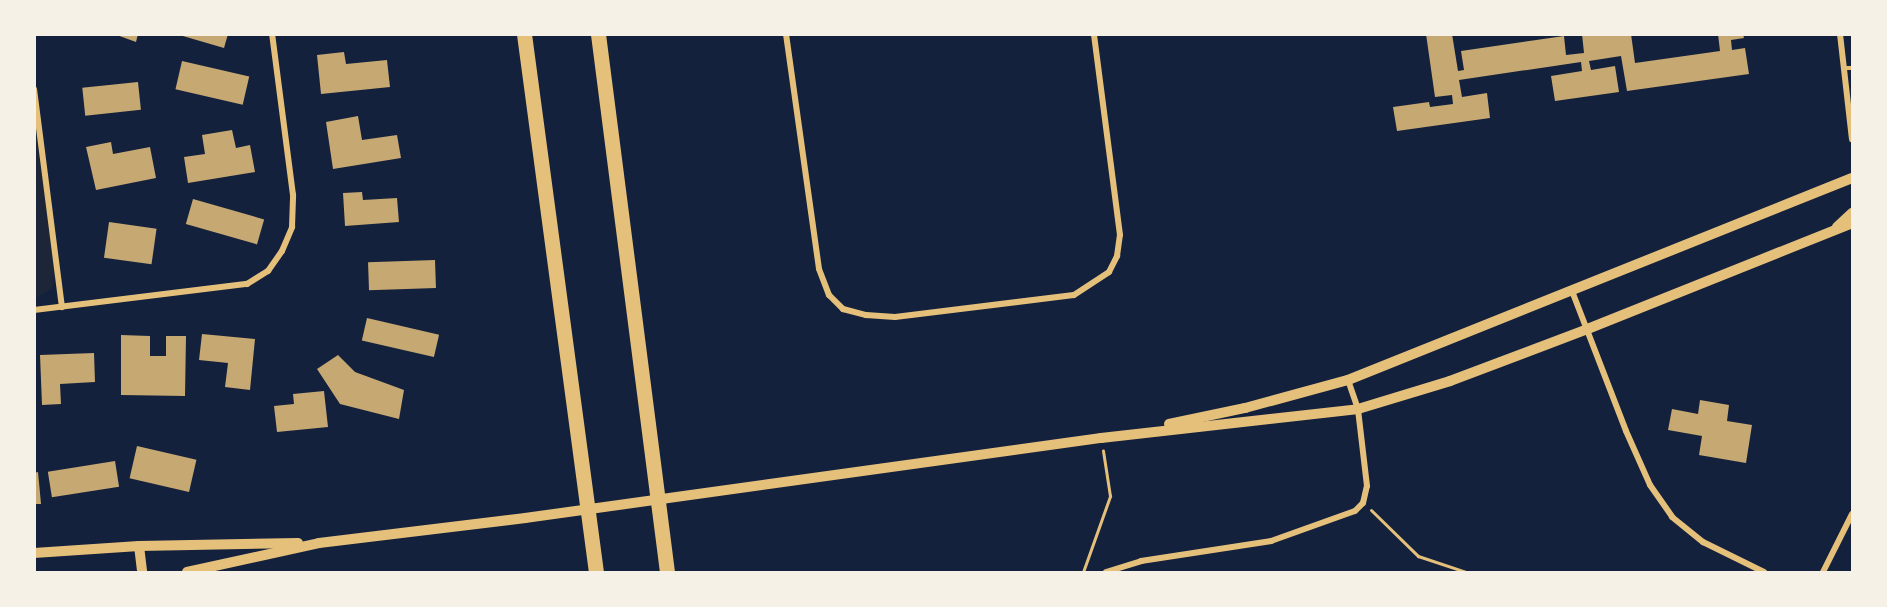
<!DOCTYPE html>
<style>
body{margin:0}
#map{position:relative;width:1887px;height:607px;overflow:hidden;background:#14213d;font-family:"Roboto Serif",serif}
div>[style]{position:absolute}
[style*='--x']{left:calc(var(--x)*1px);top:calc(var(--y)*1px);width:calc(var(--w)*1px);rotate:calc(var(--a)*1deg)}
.green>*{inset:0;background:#1d2539}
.building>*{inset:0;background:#c6a872;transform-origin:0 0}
.path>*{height:3px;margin:-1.5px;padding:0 1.5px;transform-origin:1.5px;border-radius:1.5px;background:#e5c07b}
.service>*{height:4px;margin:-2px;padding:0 2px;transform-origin:2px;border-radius:2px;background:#e5c07b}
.minor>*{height:6px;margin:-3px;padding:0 3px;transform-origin:3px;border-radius:3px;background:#e5c07b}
.tertiary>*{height:10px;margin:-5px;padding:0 5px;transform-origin:5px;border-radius:5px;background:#e5c07b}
.motorway>*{height:15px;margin:-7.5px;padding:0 7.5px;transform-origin:7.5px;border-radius:7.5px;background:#e5c07b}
span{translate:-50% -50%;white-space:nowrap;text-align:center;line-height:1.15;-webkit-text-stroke:4.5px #f6f1e7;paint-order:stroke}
.frame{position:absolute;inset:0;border:36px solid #f6f1e7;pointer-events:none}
</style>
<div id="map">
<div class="green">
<i style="clip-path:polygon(34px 116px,56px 270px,52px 288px,35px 299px)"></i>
</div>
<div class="building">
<i style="clip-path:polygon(114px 34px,138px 34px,136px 42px)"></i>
<i style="clip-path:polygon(176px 34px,228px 34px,224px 48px)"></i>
<i style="clip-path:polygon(1426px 34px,1452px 34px,1458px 71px,1464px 70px,1461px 51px,1564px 36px,1566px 55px,1584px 53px,1582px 34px,1631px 34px,1635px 63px,1720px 51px,1718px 34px,1743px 34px,1744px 38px,1731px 40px,1732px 50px,1745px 48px,1749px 74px,1627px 91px,1621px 56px,1589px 61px,1591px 70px,1615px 66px,1619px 92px,1555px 101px,1551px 76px,1582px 71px,1581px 62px,1459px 80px,1462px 97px,1487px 93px,1490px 118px,1397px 131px,1393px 107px,1429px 102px,1430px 107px,1453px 104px,1452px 95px,1435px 97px)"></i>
<i style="clip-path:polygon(344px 52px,346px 64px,387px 60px,390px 87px,321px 94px,317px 55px)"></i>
<i style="left:182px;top:61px;width:69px;height:29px;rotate:13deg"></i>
<i style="left:138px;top:82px;width:28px;height:56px;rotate:84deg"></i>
<i style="clip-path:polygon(358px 116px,362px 140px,397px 135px,401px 158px,333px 169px,326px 122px)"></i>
<i style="clip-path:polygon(232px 130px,236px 148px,250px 145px,255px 172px,188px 183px,184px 157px,205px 154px,202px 135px)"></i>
<i style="clip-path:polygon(111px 142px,113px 154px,150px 147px,156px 178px,96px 190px,86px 147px)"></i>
<i style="clip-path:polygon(362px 192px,363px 200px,397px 198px,399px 222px,345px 226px,343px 193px)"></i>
<i style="left:193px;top:199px;width:74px;height:26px;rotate:16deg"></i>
<i style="left:109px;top:222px;width:48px;height:36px;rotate:8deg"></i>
<i style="left:435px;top:260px;width:28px;height:67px;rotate:88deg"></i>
<i style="left:367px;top:318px;width:74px;height:23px;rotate:13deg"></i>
<i style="clip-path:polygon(202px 334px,255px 339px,250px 390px,225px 387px,228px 363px,199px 360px)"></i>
<i style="clip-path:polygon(121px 335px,150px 336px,150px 356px,166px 356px,166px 336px,186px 336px,185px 396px,121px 395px)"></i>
<i style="clip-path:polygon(94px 353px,95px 382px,60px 384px,61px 404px,42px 405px,40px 355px)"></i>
<i style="clip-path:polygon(338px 355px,355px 372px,404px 390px,399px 419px,340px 404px,317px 369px)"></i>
<i style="clip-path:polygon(324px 391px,328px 427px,277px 432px,274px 406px,294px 404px,293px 394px)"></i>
<i style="clip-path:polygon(1700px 400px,1729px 405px,1727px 421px,1752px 425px,1746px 463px,1699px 455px,1702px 436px,1668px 430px,1672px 409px,1698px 414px)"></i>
<i style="left:137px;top:446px;width:61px;height:33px;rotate:13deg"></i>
<i style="left:115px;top:461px;width:26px;height:68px;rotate:81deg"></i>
<i style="clip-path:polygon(38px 472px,41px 504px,34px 504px,34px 473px)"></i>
</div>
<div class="path">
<i style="--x:1371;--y:510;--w:66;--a:44.4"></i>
<i style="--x:1418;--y:556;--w:51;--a:18.4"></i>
<i style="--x:1083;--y:572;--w:81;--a:-70.4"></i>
<i style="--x:1110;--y:496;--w:46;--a:-98.8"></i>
</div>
<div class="service">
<i style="--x:1844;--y:68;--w:8;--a:0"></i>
</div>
<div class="minor">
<i style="--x:786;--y:34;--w:237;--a:82"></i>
<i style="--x:819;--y:269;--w:28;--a:69"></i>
<i style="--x:829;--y:295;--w:20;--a:45"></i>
<i style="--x:843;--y:309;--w:24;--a:15"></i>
<i style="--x:866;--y:315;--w:29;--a:4"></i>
<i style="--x:895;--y:317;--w:180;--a:-7"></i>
<i style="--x:1074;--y:295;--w:42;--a:-33.3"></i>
<i style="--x:1109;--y:272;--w:18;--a:-63"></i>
<i style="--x:1117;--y:256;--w:21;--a:-82"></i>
<i style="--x:1120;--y:235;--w:203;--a:-97.4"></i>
<i style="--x:1840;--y:34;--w:106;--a:83.5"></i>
<i style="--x:34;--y:89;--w:220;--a:82.7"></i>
<i style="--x:1572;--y:291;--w:150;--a:68.9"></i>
<i style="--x:1626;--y:431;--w:59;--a:66"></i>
<i style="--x:1650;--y:485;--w:39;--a:55"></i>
<i style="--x:1672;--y:517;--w:40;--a:39"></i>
<i style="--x:1703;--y:542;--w:68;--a:26.2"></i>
<i style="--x:34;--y:310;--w:215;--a:-7"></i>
<i style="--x:247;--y:284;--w:25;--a:-32"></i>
<i style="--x:268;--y:271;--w:24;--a:-55"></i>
<i style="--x:282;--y:251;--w:26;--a:-67"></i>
<i style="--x:292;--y:227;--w:32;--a:-88"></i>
<i style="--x:293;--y:195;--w:162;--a:-97.4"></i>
<i style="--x:1106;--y:572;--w:37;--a:-17"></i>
<i style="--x:1141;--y:561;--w:132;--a:-8.7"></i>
<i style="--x:1271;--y:541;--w:89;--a:-19.7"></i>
<i style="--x:1355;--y:511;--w:11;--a:-45"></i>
<i style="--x:1363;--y:503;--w:17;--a:-77"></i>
<i style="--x:1367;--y:486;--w:78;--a:-96.7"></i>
<i style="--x:1358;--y:409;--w:31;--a:-109"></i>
<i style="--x:1823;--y:572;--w:65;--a:-63.4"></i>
</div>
<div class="tertiary">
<i style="--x:1837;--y:227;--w:21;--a:-43"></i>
<i style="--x:1169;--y:424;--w:78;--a:-11.9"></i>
<i style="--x:1245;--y:408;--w:107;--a:-15.2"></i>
<i style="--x:1348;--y:380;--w:543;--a:-21.84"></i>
<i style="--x:139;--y:546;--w:26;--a:83"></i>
<i style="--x:34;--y:553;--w:105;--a:-3.8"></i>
<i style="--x:139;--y:546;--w:159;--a:-1.1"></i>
<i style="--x:187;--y:572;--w:135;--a:-12.4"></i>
<i style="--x:319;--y:543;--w:208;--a:-6.9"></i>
<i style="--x:525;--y:518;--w:582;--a:-7.91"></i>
<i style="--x:1101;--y:438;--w:259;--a:-6.4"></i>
<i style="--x:1358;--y:409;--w:96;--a:-16.9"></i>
<i style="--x:1450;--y:381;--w:144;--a:-20.7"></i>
<i style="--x:1585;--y:330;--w:288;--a:-21.8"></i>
</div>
<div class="motorway">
<i style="--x:524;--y:34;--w:543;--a:82.38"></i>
<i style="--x:598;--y:34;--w:542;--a:82.69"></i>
</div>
<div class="frame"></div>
</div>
